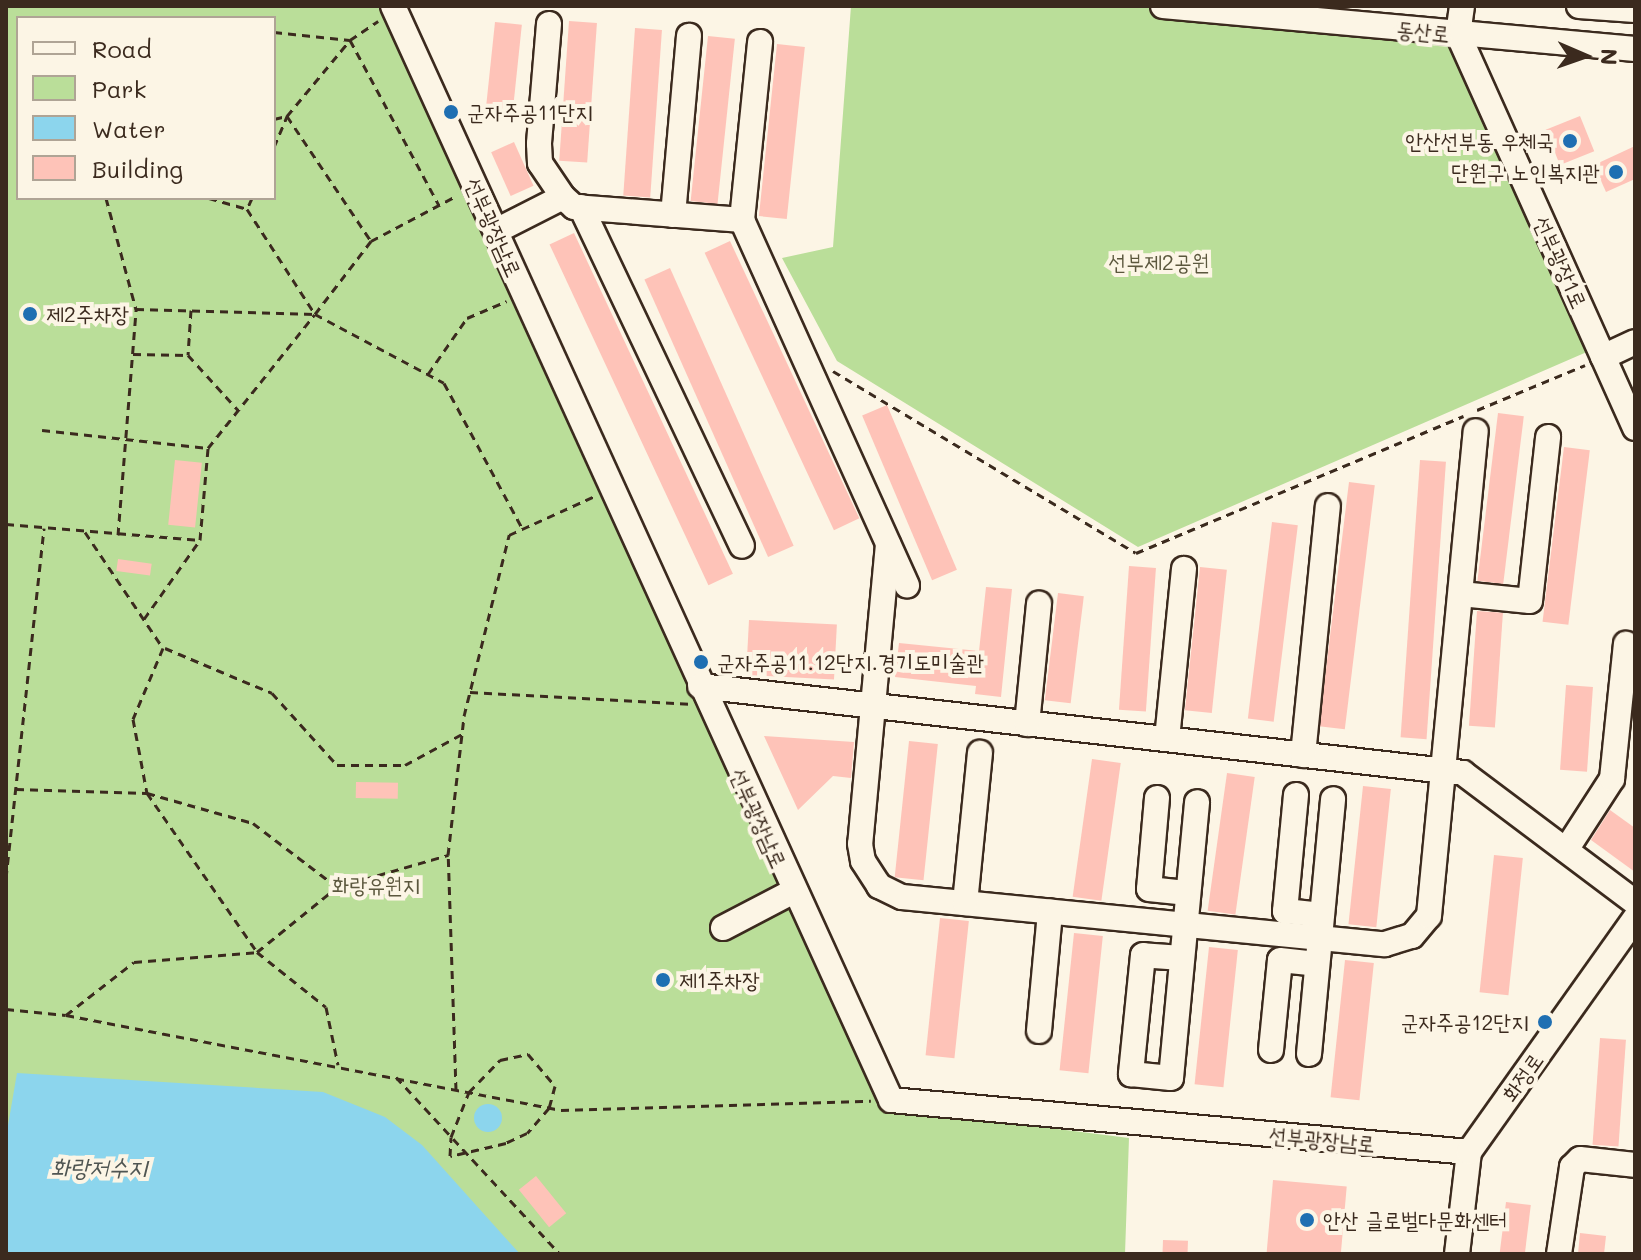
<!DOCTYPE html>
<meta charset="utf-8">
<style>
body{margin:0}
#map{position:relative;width:1641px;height:1260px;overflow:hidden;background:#fcf5e5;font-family:Mali,"Poor Story",sans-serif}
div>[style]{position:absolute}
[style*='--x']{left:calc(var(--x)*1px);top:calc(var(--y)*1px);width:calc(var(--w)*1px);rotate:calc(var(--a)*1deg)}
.green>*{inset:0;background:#bade99}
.water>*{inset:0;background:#8cd5ed}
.round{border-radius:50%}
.building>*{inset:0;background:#fec3b8;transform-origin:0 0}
.path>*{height:3px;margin-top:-1.5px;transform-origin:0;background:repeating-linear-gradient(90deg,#3b2a1e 0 8px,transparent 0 14px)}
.roads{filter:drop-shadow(2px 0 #3b2a1e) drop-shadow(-2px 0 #3b2a1e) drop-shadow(0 2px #3b2a1e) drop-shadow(0 -2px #3b2a1e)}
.minor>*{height:24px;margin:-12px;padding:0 12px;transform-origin:12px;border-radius:12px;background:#fcf5e5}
.dots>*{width:22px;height:22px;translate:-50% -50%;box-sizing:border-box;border:4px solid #fcf5e5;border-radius:50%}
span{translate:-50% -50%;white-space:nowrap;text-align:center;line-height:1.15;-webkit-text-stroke:8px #fcf5e5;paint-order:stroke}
.street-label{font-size:22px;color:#3b2a1e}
.poi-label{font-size:22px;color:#3b2a1e}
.left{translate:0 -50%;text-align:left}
.right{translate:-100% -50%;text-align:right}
.park-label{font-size:22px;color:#5b573d}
.water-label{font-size:24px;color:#4f5552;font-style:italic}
.frame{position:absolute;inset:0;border:8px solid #3b2a1e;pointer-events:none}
.legend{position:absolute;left:16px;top:16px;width:260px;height:184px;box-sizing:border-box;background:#fcf5e5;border:2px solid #afa495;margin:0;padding:10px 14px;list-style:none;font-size:24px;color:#3b2a1e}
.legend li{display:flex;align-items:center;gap:16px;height:40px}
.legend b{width:40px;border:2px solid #afa495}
.north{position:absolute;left:1545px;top:16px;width:80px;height:80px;-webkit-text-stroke:6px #fcf5e5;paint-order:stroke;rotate:92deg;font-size:22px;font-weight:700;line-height:32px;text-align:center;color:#3b2a1e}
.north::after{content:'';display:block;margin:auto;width:28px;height:36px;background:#3b2a1e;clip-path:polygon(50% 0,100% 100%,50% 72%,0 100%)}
</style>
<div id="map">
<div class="green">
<i style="clip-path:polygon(evenodd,6px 6px,378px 6px,883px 1107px,1129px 1138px,1125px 1254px,6px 1254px,6px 6px,18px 18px,274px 18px,274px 198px,18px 198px,18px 18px)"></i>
<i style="clip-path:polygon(851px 6px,1130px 6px,1454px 37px,1596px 348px,1138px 547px,837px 361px,782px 258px,833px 247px)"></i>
</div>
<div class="water">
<i style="clip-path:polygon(17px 1073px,323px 1092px,385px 1117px,422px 1145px,520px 1254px,6px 1254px,6px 1137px)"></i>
<i class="round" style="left:474px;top:1104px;width:28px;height:28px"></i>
</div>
<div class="building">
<i style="left:569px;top:21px;width:28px;height:140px;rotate:4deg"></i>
<i style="left:495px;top:22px;width:27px;height:87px;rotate:6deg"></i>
<i style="left:635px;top:28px;width:27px;height:168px;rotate:4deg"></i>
<i style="left:708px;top:36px;width:27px;height:166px;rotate:6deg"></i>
<i style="left:777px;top:44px;width:28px;height:173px;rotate:6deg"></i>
<i style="left:1580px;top:116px;width:38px;height:37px;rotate:68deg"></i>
<i style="left:514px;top:142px;width:48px;height:25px;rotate:66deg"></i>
<i style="clip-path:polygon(1635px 146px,1635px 179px,1606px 192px,1594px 165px)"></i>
<i style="left:574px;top:233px;width:376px;height:27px;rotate:65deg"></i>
<i style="left:730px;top:241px;width:306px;height:28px;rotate:65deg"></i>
<i style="left:670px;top:268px;width:304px;height:28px;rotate:66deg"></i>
<i style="left:887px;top:405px;width:179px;height:27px;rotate:67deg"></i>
<i style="left:1498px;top:413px;width:26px;height:169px;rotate:7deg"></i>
<i style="left:1564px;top:447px;width:26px;height:176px;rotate:7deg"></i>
<i style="left:175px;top:460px;width:27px;height:65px;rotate:6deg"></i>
<i style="left:1420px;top:460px;width:26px;height:278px;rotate:4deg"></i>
<i style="left:1349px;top:482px;width:26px;height:246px;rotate:7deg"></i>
<i style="left:1272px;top:522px;width:26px;height:198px;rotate:7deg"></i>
<i style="left:118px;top:559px;width:34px;height:12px;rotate:8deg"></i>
<i style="left:1129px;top:566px;width:27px;height:144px;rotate:4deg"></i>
<i style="left:1200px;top:567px;width:27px;height:144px;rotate:6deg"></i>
<i style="clip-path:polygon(986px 587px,1012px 589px,1001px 697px,975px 694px,976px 686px,895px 677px,899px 643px,979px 651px)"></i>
<i style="left:1058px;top:593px;width:26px;height:108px;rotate:7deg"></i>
<i style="left:1477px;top:611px;width:26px;height:115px;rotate:4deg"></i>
<i style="left:749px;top:620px;width:88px;height:55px;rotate:3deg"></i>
<i style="left:1566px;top:685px;width:27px;height:85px;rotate:4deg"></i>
<i style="clip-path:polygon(764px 736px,854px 742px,851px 778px,833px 776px,798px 810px)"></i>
<i style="left:909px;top:741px;width:29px;height:137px;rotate:6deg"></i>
<i style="left:1092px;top:759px;width:29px;height:139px;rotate:8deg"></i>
<i style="left:1227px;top:773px;width:28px;height:139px;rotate:8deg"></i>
<i style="left:356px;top:782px;width:42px;height:16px;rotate:1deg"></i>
<i style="left:1363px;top:786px;width:28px;height:139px;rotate:6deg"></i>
<i style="clip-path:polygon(1610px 810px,1635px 828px,1635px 872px,1591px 840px)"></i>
<i style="left:1494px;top:855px;width:29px;height:138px;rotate:6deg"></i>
<i style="left:940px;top:918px;width:29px;height:138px;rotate:6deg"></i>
<i style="left:1074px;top:933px;width:29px;height:138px;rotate:6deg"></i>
<i style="left:1209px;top:947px;width:29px;height:138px;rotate:6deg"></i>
<i style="left:1345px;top:960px;width:29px;height:138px;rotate:6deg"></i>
<i style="left:1600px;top:1038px;width:26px;height:107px;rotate:4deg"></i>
<i style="left:536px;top:1176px;width:48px;height:22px;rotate:51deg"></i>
<i style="left:1273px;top:1180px;width:74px;height:74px;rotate:5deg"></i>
<i style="left:1506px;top:1202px;width:25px;height:52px;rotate:7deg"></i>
<i style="clip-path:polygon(1580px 1233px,1606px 1236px,1604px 1254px,1578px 1254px)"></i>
<i style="left:1163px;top:1240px;width:25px;height:14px;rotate:2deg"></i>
</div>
<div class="path">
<i style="--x:125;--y:18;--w:6;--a:0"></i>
<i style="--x:274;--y:32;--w:76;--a:6"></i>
<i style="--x:350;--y:40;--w:187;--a:61.7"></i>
<i style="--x:274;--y:119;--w:13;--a:-13"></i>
<i style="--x:287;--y:116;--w:151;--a:56.1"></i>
<i style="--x:274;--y:147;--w:34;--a:-67"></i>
<i style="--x:287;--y:116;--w:99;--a:-50.3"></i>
<i style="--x:350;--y:40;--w:34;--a:-34"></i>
<i style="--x:106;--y:198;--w:115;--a:74.9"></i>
<i style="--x:209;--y:198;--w:40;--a:16"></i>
<i style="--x:252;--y:198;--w:12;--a:114"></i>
<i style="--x:247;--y:209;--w:125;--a:57.1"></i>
<i style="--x:191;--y:310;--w:45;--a:93.8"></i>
<i style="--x:188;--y:355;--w:74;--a:47.7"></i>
<i style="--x:315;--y:314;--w:92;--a:-52.5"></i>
<i style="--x:371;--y:241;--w:96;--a:-27.9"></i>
<i style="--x:133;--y:354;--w:55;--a:1"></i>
<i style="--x:833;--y:371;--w:353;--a:31"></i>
<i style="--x:1136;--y:553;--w:355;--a:-22.7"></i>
<i style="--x:428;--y:374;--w:68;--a:-55.1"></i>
<i style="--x:467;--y:318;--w:43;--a:-23"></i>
<i style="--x:1477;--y:410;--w:117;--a:-22.6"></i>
<i style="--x:42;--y:430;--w:167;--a:6.2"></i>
<i style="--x:6;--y:524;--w:195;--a:4.7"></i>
<i style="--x:85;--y:532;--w:140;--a:56.1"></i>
<i style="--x:163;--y:648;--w:77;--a:112.9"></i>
<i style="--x:133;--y:719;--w:75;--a:79.3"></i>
<i style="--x:147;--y:793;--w:193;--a:55.3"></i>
<i style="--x:257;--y:952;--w:88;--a:38.6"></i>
<i style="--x:326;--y:1007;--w:59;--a:78.3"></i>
<i style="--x:118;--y:535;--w:227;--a:-85.4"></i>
<i style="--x:136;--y:309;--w:179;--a:1.6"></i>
<i style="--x:144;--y:619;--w:97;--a:-54.7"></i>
<i style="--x:200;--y:540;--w:92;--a:-85"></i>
<i style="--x:208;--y:448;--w:171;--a:-51.4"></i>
<i style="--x:315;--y:314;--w:146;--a:28.1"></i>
<i style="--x:444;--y:383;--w:165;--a:61.7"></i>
<i style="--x:165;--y:648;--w:116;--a:22.8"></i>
<i style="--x:272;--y:693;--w:97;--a:47.9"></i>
<i style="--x:337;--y:765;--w:68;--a:0"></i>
<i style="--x:405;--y:765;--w:67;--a:-28.5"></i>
<i style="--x:470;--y:692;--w:219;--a:3.1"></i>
<i style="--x:16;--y:789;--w:131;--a:1.7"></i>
<i style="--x:147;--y:793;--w:110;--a:15.8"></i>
<i style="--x:253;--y:823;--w:106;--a:37.3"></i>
<i style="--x:6;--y:878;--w:352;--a:-83.8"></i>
<i style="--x:6;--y:1009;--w:60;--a:5.7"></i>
<i style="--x:66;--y:1015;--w:504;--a:10.86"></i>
<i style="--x:561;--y:1110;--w:310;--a:-1.7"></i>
<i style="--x:66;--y:1015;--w:86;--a:-37.9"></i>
<i style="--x:134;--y:962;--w:123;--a:-4.6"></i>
<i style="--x:257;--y:952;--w:103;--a:-39.1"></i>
<i style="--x:337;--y:887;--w:116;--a:-16.1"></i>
<i style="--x:528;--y:1054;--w:42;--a:49.8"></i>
<i style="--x:555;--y:1086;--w:23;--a:105"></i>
<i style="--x:549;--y:1108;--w:33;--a:131"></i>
<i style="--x:527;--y:1133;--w:23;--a:155"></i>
<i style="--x:506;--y:1143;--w:57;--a:166.9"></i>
<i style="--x:450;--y:1156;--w:19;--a:-87"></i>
<i style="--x:451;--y:1137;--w:48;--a:-68.2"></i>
<i style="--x:469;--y:1092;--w:45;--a:-45.9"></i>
<i style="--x:500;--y:1060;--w:29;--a:-12"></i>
<i style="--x:396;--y:1077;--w:241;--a:47.2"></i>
<i style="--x:456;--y:1090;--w:235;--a:-91.9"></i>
<i style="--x:448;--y:855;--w:140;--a:-83.4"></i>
<i style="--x:464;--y:716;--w:187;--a:-76"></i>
<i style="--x:509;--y:535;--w:94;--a:-24.4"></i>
</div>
<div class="roads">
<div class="minor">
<i style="--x:393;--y:6;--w:1202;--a:65.52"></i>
<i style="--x:891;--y:1100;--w:580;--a:5.14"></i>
<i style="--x:1163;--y:6;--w:474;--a:5.2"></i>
<i style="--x:1462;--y:6;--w:28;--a:98"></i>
<i style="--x:1458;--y:34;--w:432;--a:65.8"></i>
<i style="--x:1579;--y:6;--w:56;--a:4.1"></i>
<i style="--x:549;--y:24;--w:120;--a:94.8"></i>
<i style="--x:539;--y:144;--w:19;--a:87"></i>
<i style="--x:540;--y:163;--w:41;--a:55.9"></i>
<i style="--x:581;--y:207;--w:375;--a:64.6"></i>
<i style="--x:673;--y:215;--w:180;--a:-84.9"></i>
<i style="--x:742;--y:220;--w:179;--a:-84.2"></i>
<i style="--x:496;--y:231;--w:75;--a:-26.9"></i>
<i style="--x:563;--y:197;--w:15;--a:42"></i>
<i style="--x:574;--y:207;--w:169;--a:4.4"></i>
<i style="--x:742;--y:220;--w:401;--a:65.7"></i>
<i style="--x:1603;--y:357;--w:35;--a:-25"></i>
<i style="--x:888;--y:544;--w:301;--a:95.3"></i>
<i style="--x:860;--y:844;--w:17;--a:80"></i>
<i style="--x:863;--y:861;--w:30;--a:57"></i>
<i style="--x:879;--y:886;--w:25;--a:26"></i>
<i style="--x:902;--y:897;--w:485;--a:5.6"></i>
<i style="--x:1385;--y:944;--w:28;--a:-17"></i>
<i style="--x:1412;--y:936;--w:26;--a:-50"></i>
<i style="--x:1429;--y:916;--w:487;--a:-84.5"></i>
<i style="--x:1461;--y:594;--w:69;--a:5.8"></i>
<i style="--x:1530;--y:601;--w:165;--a:-83.7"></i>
<i style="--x:700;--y:686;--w:768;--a:6.5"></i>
<i style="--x:1463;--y:773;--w:215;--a:36.9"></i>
<i style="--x:1027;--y:724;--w:121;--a:-84.3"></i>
<i style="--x:1167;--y:739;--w:171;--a:-84.3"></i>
<i style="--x:1303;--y:755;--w:250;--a:-84.3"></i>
<i style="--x:1296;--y:795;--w:117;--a:95.4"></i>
<i style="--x:1285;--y:911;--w:37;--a:6"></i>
<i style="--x:1157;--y:798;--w:91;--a:95"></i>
<i style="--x:1149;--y:889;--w:39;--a:6"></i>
<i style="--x:1566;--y:850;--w:85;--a:-57.1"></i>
<i style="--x:1612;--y:779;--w:136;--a:-84.1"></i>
<i style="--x:965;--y:903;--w:151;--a:-84.3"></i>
<i style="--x:723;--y:928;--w:78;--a:-27.6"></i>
<i style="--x:1182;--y:958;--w:39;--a:-176"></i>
<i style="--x:1143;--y:955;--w:120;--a:95.8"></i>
<i style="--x:1131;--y:1074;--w:40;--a:5.7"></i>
<i style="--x:1171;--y:1078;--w:277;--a:-84.6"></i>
<i style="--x:1039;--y:1031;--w:120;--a:-84.7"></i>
<i style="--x:1271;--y:1050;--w:90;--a:-84.3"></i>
<i style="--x:1280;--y:960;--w:37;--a:6"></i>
<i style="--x:1309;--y:1054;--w:256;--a:-84.6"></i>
<i style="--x:1457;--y:1254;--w:103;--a:-83.3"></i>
<i style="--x:1469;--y:1152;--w:287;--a:-54.6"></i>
<i style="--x:1559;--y:1254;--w:88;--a:-81.5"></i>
<i style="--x:1572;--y:1167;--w:11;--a:-45"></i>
<i style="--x:1580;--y:1159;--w:55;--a:6.2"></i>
</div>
</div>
<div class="dots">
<i style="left:451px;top:112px;background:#1f6fb2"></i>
<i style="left:1570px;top:141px;background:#1f6fb2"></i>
<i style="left:1616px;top:172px;background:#1f6fb2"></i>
<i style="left:30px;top:314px;background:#1f6fb2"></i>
<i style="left:701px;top:662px;background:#1f6fb2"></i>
<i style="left:663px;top:980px;background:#1f6fb2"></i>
<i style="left:1545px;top:1022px;background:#1f6fb2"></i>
<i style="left:1307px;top:1220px;background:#1f6fb2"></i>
</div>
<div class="street-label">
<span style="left:1423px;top:31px;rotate:6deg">동산로</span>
<span style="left:494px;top:227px;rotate:66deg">선부광장남로</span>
<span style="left:1561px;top:262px;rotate:66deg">선부광장1로</span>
<span style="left:759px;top:818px;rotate:66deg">선부광장남로</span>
<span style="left:1522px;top:1077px;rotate:-55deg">화정로</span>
<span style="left:1322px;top:1139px;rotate:5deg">선부광장남로</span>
</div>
<div class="poi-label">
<span class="left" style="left:467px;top:112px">군자주공11단지</span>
<span class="right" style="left:1554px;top:141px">안산선부동 우체국</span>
<span class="right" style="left:1600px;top:172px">단원구 노인복지관</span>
<span class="left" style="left:46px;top:314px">제2주차장</span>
<span class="left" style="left:717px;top:662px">군자주공11.12단지.경기도미술관</span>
<span class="left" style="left:679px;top:980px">제1주차장</span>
<span class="right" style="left:1529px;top:1022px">군자주공12단지</span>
<span class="left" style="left:1323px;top:1220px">안산 글로벌다문화센터</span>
</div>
<div class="park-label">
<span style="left:1159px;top:262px">선부제2공원</span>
<span style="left:376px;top:885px">화랑유원지</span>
</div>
<div class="water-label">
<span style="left:99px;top:1167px">화랑저수지</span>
</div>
<div class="frame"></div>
<ul class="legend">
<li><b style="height:10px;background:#fcf5e5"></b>Road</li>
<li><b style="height:22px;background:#bade99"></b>Park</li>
<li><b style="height:22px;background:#8cd5ed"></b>Water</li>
<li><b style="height:22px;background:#fec3b8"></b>Building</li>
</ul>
<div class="north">N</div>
</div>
